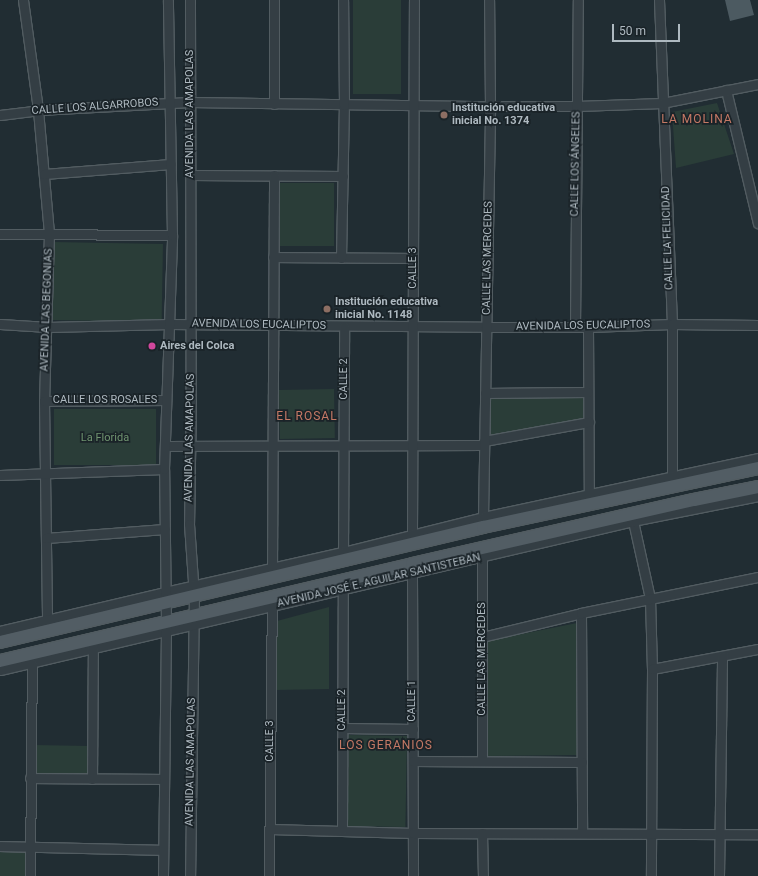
<!DOCTYPE html>
<meta charset="utf-8">
<style>
body{margin:0}
#map{position:relative;width:758px;height:876px;overflow:hidden;background:#212d33;font-family:Roboto,sans-serif}
div>[style]{position:absolute}
[style*='--x']{left:calc(var(--x)*1px);top:calc(var(--y)*1px);width:calc(var(--w)*1px);rotate:calc(var(--a)*1deg)}
.green>*{inset:0;background:#2a3d38;transform-origin:0 0}
.building>*{inset:0;background:#4c5a61}
.roads{filter:drop-shadow(1px 0 #525c61) drop-shadow(-1px 0 #525c61) drop-shadow(0 1px #525c61) drop-shadow(0 -1px #525c61)}
.minor>*{height:9px;margin:-4.5px;padding:0 4.5px;transform-origin:4.5px;border-radius:4.5px;background:#343e44}
.major>*{height:12px;margin:-6px;padding:0 6px;transform-origin:6px;border-radius:6px;background:#525d64}
.dots>*{width:11px;height:11px;translate:-50% -50%;box-sizing:border-box;border:2px solid #1a2328;border-radius:50%}
span{translate:-50% -50%;white-space:nowrap;text-align:center;line-height:1.15;-webkit-text-stroke:3.5px #1a2328;paint-order:stroke}
.street-label{font-size:11px;color:#aeb9c0}
.poi-label{font-size:11px;color:#aeb9c0;font-weight:700}
.left{translate:0 -50%;text-align:left}
.park-label{font-size:11px;color:#709470}
.neighbourhood-label{font-size:12px;color:#c57965;letter-spacing:1px}
.scale{position:absolute;left:612px;top:24px;width:68px;height:18px;box-sizing:border-box;border:2px solid #aeb9c0;border-top:0;padding-left:5px;font-size:12px;line-height:14px;white-space:nowrap;color:#aeb9c0;-webkit-text-stroke:3px #1a2328;paint-order:stroke}
</style>
<div id="map">
<div class="green">
<i style="left:353px;top:0;width:48px;height:94px"></i>
<i style="clip-path:polygon(717px 103px,734px 154px,676px 168px,672px 112px)"></i>
<i style="left:278px;top:183px;width:56px;height:63px"></i>
<i style="left:52px;top:242px;width:111px;height:78px;rotate:1deg"></i>
<i style="left:334px;top:389px;width:49px;height:55px;rotate:89deg"></i>
<i style="clip-path:polygon(489px 393px,585px 395px,584px 420px,487px 437px)"></i>
<i style="left:156px;top:409px;width:56px;height:102px;rotate:90deg"></i>
<i style="clip-path:polygon(329px 607px,329px 689px,276px 690px,277px 621px)"></i>
<i style="clip-path:polygon(577px 623px,577px 755px,486px 756px,487px 641px)"></i>
<i style="left:349px;top:735px;width:58px;height:91px;rotate:1deg"></i>
<i style="left:34px;top:745px;width:55px;height:29px;rotate:1deg"></i>
<i style="left:0;top:852px;width:26px;height:24px"></i>
</div>
<div class="building">
<i style="clip-path:polygon(725px 0,750px 0,754px 15px,730px 21px)"></i>
</div>
<div class="roads">
<div class="minor">
<i style="--x:23;--y:0;--w:111;--a:82.2"></i>
<i style="--x:38;--y:110;--w:124;--a:84.9"></i>
<i style="--x:49;--y:234;--w:167;--a:91.7"></i>
<i style="--x:44;--y:401;--w:220;--a:89.2"></i>
<i style="--x:190;--y:0;--w:399;--a:89.9"></i>
<i style="--x:191;--y:399;--w:125;--a:90.9"></i>
<i style="--x:189;--y:524;--w:71;--a:86"></i>
<i style="--x:194;--y:595;--w:281;--a:90.8"></i>
<i style="--x:274;--y:0;--w:104;--a:90"></i>
<i style="--x:659;--y:0;--w:324;--a:87.7"></i>
<i style="--x:672;--y:324;--w:151;--a:90"></i>
<i style="--x:726;--y:90;--w:137;--a:76.5"></i>
<i style="--x:0;--y:115;--w:38;--a:-7"></i>
<i style="--x:38;--y:110;--w:152;--a:-3"></i>
<i style="--x:190;--y:102;--w:300;--a:0.8"></i>
<i style="--x:490;--y:106;--w:87;--a:0"></i>
<i style="--x:577;--y:106;--w:85;--a:-2"></i>
<i style="--x:662;--y:103;--w:98;--a:-11.2"></i>
<i style="--x:44;--y:174;--w:127;--a:-4.5"></i>
<i style="--x:191;--y:175;--w:152;--a:0.4"></i>
<i style="--x:0;--y:234;--w:172;--a:0.3"></i>
<i style="--x:273;--y:257;--w:140;--a:0.4"></i>
<i style="--x:341;--y:258;--w:153;--a:-88.9"></i>
<i style="--x:344;--y:105;--w:105;--a:-90.5"></i>
<i style="--x:0;--y:324;--w:48;--a:3.6"></i>
<i style="--x:48;--y:327;--w:122;--a:-1.4"></i>
<i style="--x:170;--y:324;--w:316;--a:0.5"></i>
<i style="--x:486;--y:327;--w:102;--a:0"></i>
<i style="--x:588;--y:327;--w:84;--a:-2"></i>
<i style="--x:672;--y:324;--w:86;--a:0.7"></i>
<i style="--x:575;--y:327;--w:327;--a:-89.5"></i>
<i style="--x:588;--y:327;--w:167;--a:89.7"></i>
<i style="--x:485;--y:393;--w:103;--a:-0.6"></i>
<i style="--x:44;--y:401;--w:122;--a:-0.5"></i>
<i style="--x:484;--y:441;--w:107;--a:-10.3"></i>
<i style="--x:166;--y:446;--w:318;--a:-0.2"></i>
<i style="--x:0;--y:475;--w:164;--a:-2.1"></i>
<i style="--x:483;--y:517;--w:411;--a:-89"></i>
<i style="--x:490;--y:106;--w:106;--a:-90.5"></i>
<i style="--x:633;--y:521;--w:79;--a:77.6"></i>
<i style="--x:650;--y:598;--w:71;--a:88.4"></i>
<i style="--x:652;--y:669;--w:207;--a:90.3"></i>
<i style="--x:412;--y:535;--w:535;--a:-89.79"></i>
<i style="--x:46;--y:538;--w:119;--a:-4.3"></i>
<i style="--x:343;--y:552;--w:226;--a:-89.7"></i>
<i style="--x:272;--y:568;--w:393;--a:-89.7"></i>
<i style="--x:412;--y:574;--w:302;--a:89.8"></i>
<i style="--x:581;--y:613;--w:220;--a:89.7"></i>
<i style="--x:0;--y:631;--w:170;--a:-13.3"></i>
<i style="--x:165;--y:592;--w:182;--a:-12.7"></i>
<i style="--x:343;--y:552;--w:144;--a:-14"></i>
<i style="--x:483;--y:517;--w:281;--a:-12.1"></i>
<i style="--x:482;--y:637;--w:102;--a:-13.6"></i>
<i style="--x:581;--y:613;--w:181;--a:-11.5"></i>
<i style="--x:652;--y:669;--w:108;--a:-10.7"></i>
<i style="--x:0;--y:670;--w:650;--a:-13.25"></i>
<i style="--x:633;--y:521;--w:127;--a:-11.3"></i>
<i style="--x:342;--y:728;--w:71;--a:0.8"></i>
<i style="--x:413;--y:761;--w:169;--a:0.3"></i>
<i style="--x:482;--y:761;--w:203;--a:-90"></i>
<i style="--x:30;--y:778;--w:134;--a:0.4"></i>
<i style="--x:92;--y:779;--w:131;--a:-89.6"></i>
<i style="--x:270;--y:829;--w:143;--a:1.6"></i>
<i style="--x:413;--y:833;--w:345;--a:0.2"></i>
<i style="--x:342;--y:830;--w:241;--a:-89.8"></i>
<i style="--x:482;--y:833;--w:43;--a:88.7"></i>
<i style="--x:0;--y:846;--w:163;--a:1.4"></i>
<i style="--x:30;--y:876;--w:213;--a:-89.5"></i>
<i style="--x:163;--y:876;--w:254;--a:-89.3"></i>
<i style="--x:166;--y:622;--w:153;--a:-90.7"></i>
<i style="--x:164;--y:469;--w:234;--a:-88"></i>
<i style="--x:172;--y:235;--w:235;--a:-91"></i>
<i style="--x:269;--y:876;--w:271;--a:-89.4"></i>
<i style="--x:719;--y:876;--w:220;--a:-89.2"></i>
</div>
<div class="major">
<i style="--x:0;--y:642;--w:497;--a:-13.4"></i>
<i style="--x:483;--y:527;--w:281;--a:-12.1"></i>
<i style="--x:0;--y:661;--w:423;--a:-13.2"></i>
<i style="--x:412;--y:564;--w:289;--a:-12.8"></i>
<i style="--x:694;--y:500;--w:65;--a:-11.5"></i>
</div>
</div>
<div class="dots">
<i style="left:444px;top:115px;background:#8d6e63"></i>
<i style="left:327px;top:309px;background:#8d6e63"></i>
<i style="left:152px;top:346px;background:#d1479c"></i>
</div>
<div class="street-label">
<span style="left:95px;top:107px;rotate:-4deg">CALLE LOS ALGARROBOS</span>
<span style="left:190px;top:114px;rotate:-90deg">AVENIDA LAS AMAPOLAS</span>
<span style="left:576px;top:164px;rotate:-89deg">CALLE LOS ÁNGELES</span>
<span style="left:668px;top:238px;rotate:-92deg">CALLE LA FELICIDAD</span>
<span style="left:488px;top:258px;rotate:-89deg">CALLE LAS MERCEDES</span>
<span style="left:413px;top:268px;rotate:-90deg">CALLE 3</span>
<span style="left:47px;top:310px;rotate:-88deg">AVENIDA LAS BEGONIAS</span>
<span style="left:259px;top:325px;rotate:1deg">AVENIDA LOS EUCALIPTOS</span>
<span style="left:583px;top:326px;rotate:-1deg">AVENIDA LOS EUCALIPTOS</span>
<span style="left:344px;top:379px;rotate:-90deg">CALLE 2</span>
<span style="left:105px;top:400px">CALLE LOS ROSALES</span>
<span style="left:190px;top:438px;rotate:-89deg">AVENIDA LAS AMAPOLAS</span>
<span style="left:379px;top:581px;rotate:-13deg">AVENIDA JOSÉ E. AGUILAR SANTISTEBAN</span>
<span style="left:482px;top:659px;rotate:-90deg">CALLE LAS MERCEDES</span>
<span style="left:412px;top:701px;rotate:-90deg">CALLE 1</span>
<span style="left:342px;top:710px;rotate:-90deg">CALLE 2</span>
<span style="left:270px;top:741px;rotate:-90deg">CALLE 3</span>
<span style="left:191px;top:762px;rotate:-89deg">AVENIDA LAS AMAPOLAS</span>
</div>
<div class="poi-label">
<span class="left" style="left:452px;top:115px">Institución educativa<br>inicial No. 1374</span>
<span class="left" style="left:335px;top:309px">Institución educativa<br>inicial No. 1148</span>
<span class="left" style="left:160px;top:346px">Aires del Colca</span>
</div>
<div class="park-label">
<span style="left:105px;top:438px">La Florida</span>
</div>
<div class="neighbourhood-label">
<span style="left:697px;top:120px">LA MOLINA</span>
<span style="left:307px;top:417px">EL ROSAL</span>
<span style="left:386px;top:746px">LOS GERANIOS</span>
</div>
<div class="scale">50 m</div>
</div>
